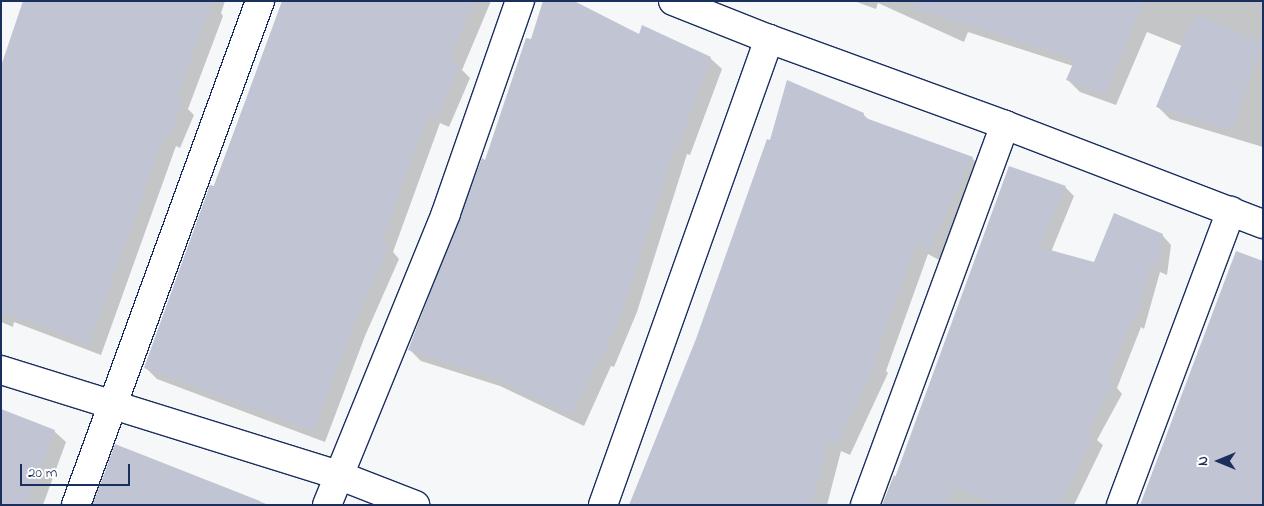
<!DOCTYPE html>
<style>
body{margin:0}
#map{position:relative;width:1264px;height:506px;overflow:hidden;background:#f6f7f9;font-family:"Indie Flower",sans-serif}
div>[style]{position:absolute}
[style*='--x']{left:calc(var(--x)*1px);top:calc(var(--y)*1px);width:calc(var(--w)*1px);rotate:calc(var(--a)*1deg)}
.shadow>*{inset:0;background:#0003}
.building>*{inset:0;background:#c0c4d3}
.roads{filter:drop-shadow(1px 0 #1b2f5e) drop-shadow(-1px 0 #1b2f5e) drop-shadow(0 1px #1b2f5e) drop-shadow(0 -1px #1b2f5e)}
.street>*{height:28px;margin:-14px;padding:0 14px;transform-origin:14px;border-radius:14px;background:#fff}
span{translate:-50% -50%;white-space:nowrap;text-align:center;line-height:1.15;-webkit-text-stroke:4.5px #fff;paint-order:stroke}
.frame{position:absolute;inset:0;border:2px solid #1b2f5e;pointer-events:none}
.north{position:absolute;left:1194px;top:436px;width:50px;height:50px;-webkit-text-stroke:4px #fff;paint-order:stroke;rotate:270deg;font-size:14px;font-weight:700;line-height:20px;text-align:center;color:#1b2f5e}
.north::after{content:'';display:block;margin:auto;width:18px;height:22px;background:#1b2f5e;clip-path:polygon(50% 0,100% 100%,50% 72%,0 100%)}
.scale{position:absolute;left:20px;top:464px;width:110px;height:22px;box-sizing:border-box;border:2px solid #1b2f5e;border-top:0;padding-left:6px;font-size:15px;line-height:18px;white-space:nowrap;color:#1b2f5e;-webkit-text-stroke:4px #fff;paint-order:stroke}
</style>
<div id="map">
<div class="shadow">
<i style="clip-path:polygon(27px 1px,225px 1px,221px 13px,223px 16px,188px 109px,194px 115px,180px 148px,176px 146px,101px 355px,14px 322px,13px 327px,1px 322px,1px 70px)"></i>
<i style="clip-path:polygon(284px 1px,491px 1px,462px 70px,470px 78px,449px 127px,440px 123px,393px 252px,399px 259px,365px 336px,325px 442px,157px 379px,145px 367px)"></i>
<i style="clip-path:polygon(854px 1px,1263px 1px,1263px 147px,1170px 119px,1158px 107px,1182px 46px,1147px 32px,1116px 105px,1080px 92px,1068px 80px,1073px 66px,968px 32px,964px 42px,878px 3px,876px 9px)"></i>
<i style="clip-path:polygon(639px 35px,710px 58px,722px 69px,690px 155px,687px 154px,637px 312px,614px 367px,611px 366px,584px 426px,500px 386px,421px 361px,410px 350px,486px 161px)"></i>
<i style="clip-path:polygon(863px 114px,870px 121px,972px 158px,984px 170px,941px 261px,928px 254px,886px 371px,888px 373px,850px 455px,841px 451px,827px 505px,631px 505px)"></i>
<i style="clip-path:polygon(1065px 187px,1074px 196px,1051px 252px,1095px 263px,1162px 235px,1171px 245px,1167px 275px,1160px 272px,1144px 329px,1141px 327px,1117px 388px,1122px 394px,1097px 440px,1103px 445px,1074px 505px,882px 505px,894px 475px,896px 477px)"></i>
<i style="clip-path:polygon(54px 431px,66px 442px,43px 505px,1px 505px)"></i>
<i style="clip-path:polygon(116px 446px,269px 505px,92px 505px)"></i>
</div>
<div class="building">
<i style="clip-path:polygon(23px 1px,213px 1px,176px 99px,183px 102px,169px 137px,164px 136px,89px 344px,1px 311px,1px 66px)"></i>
<i style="clip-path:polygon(282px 1px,474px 1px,449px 61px,459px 66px,437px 117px,429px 113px,381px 243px,389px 246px,354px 324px,314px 431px,144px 368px,210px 185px,214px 186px)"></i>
<i style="clip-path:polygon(543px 1px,574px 1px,639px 34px,642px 25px,711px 57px,679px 145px,676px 143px,626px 300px,603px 357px,600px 356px,572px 415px,487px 375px,408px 350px,482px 158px,485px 160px,526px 38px,531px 39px)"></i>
<i style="clip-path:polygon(914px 1px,1144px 1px,1105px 94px,1066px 80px,1075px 59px,913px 8px)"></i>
<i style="clip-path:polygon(1198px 15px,1263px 43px,1232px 131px,1156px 107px,1193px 17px)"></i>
<i style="clip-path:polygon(787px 80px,864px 113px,863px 117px,973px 157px,929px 250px,916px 243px,875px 359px,877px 360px,838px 444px,829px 440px,812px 505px,629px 505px,696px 339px,767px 139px,770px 140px)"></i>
<i style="clip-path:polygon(1009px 166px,1066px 186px,1039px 247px,1094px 262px,1114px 213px,1163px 234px,1158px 266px,1151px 264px,1135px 321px,1132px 319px,1107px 381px,1114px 384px,1087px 432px,1094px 435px,1060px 505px,996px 505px,955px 487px,946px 505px,885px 505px)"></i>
<i style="clip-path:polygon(1236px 251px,1263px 261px,1263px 505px,1140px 505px)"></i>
<i style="clip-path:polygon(1px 409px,55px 430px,27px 505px,1px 505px)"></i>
<i style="clip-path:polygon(115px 444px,260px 501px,260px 505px,93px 505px)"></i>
</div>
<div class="roads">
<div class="street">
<i style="--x:673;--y:1;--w:103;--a:21.6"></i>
<i style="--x:1;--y:370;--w:353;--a:17.3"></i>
<i style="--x:338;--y:475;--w:83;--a:21.3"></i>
<i style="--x:76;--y:505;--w:537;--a:-69.94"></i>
<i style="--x:327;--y:505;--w:315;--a:-67.8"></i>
<i style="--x:446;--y:213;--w:225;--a:-70.8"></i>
<i style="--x:603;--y:505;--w:495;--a:-70.4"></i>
<i style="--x:769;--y:39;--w:251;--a:20"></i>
<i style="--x:1005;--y:125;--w:276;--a:21"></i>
<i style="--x:865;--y:505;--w:405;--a:-69.8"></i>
<i style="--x:1121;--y:505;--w:314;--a:-69.5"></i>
</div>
</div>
<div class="frame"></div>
<div class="north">N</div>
<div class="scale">20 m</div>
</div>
